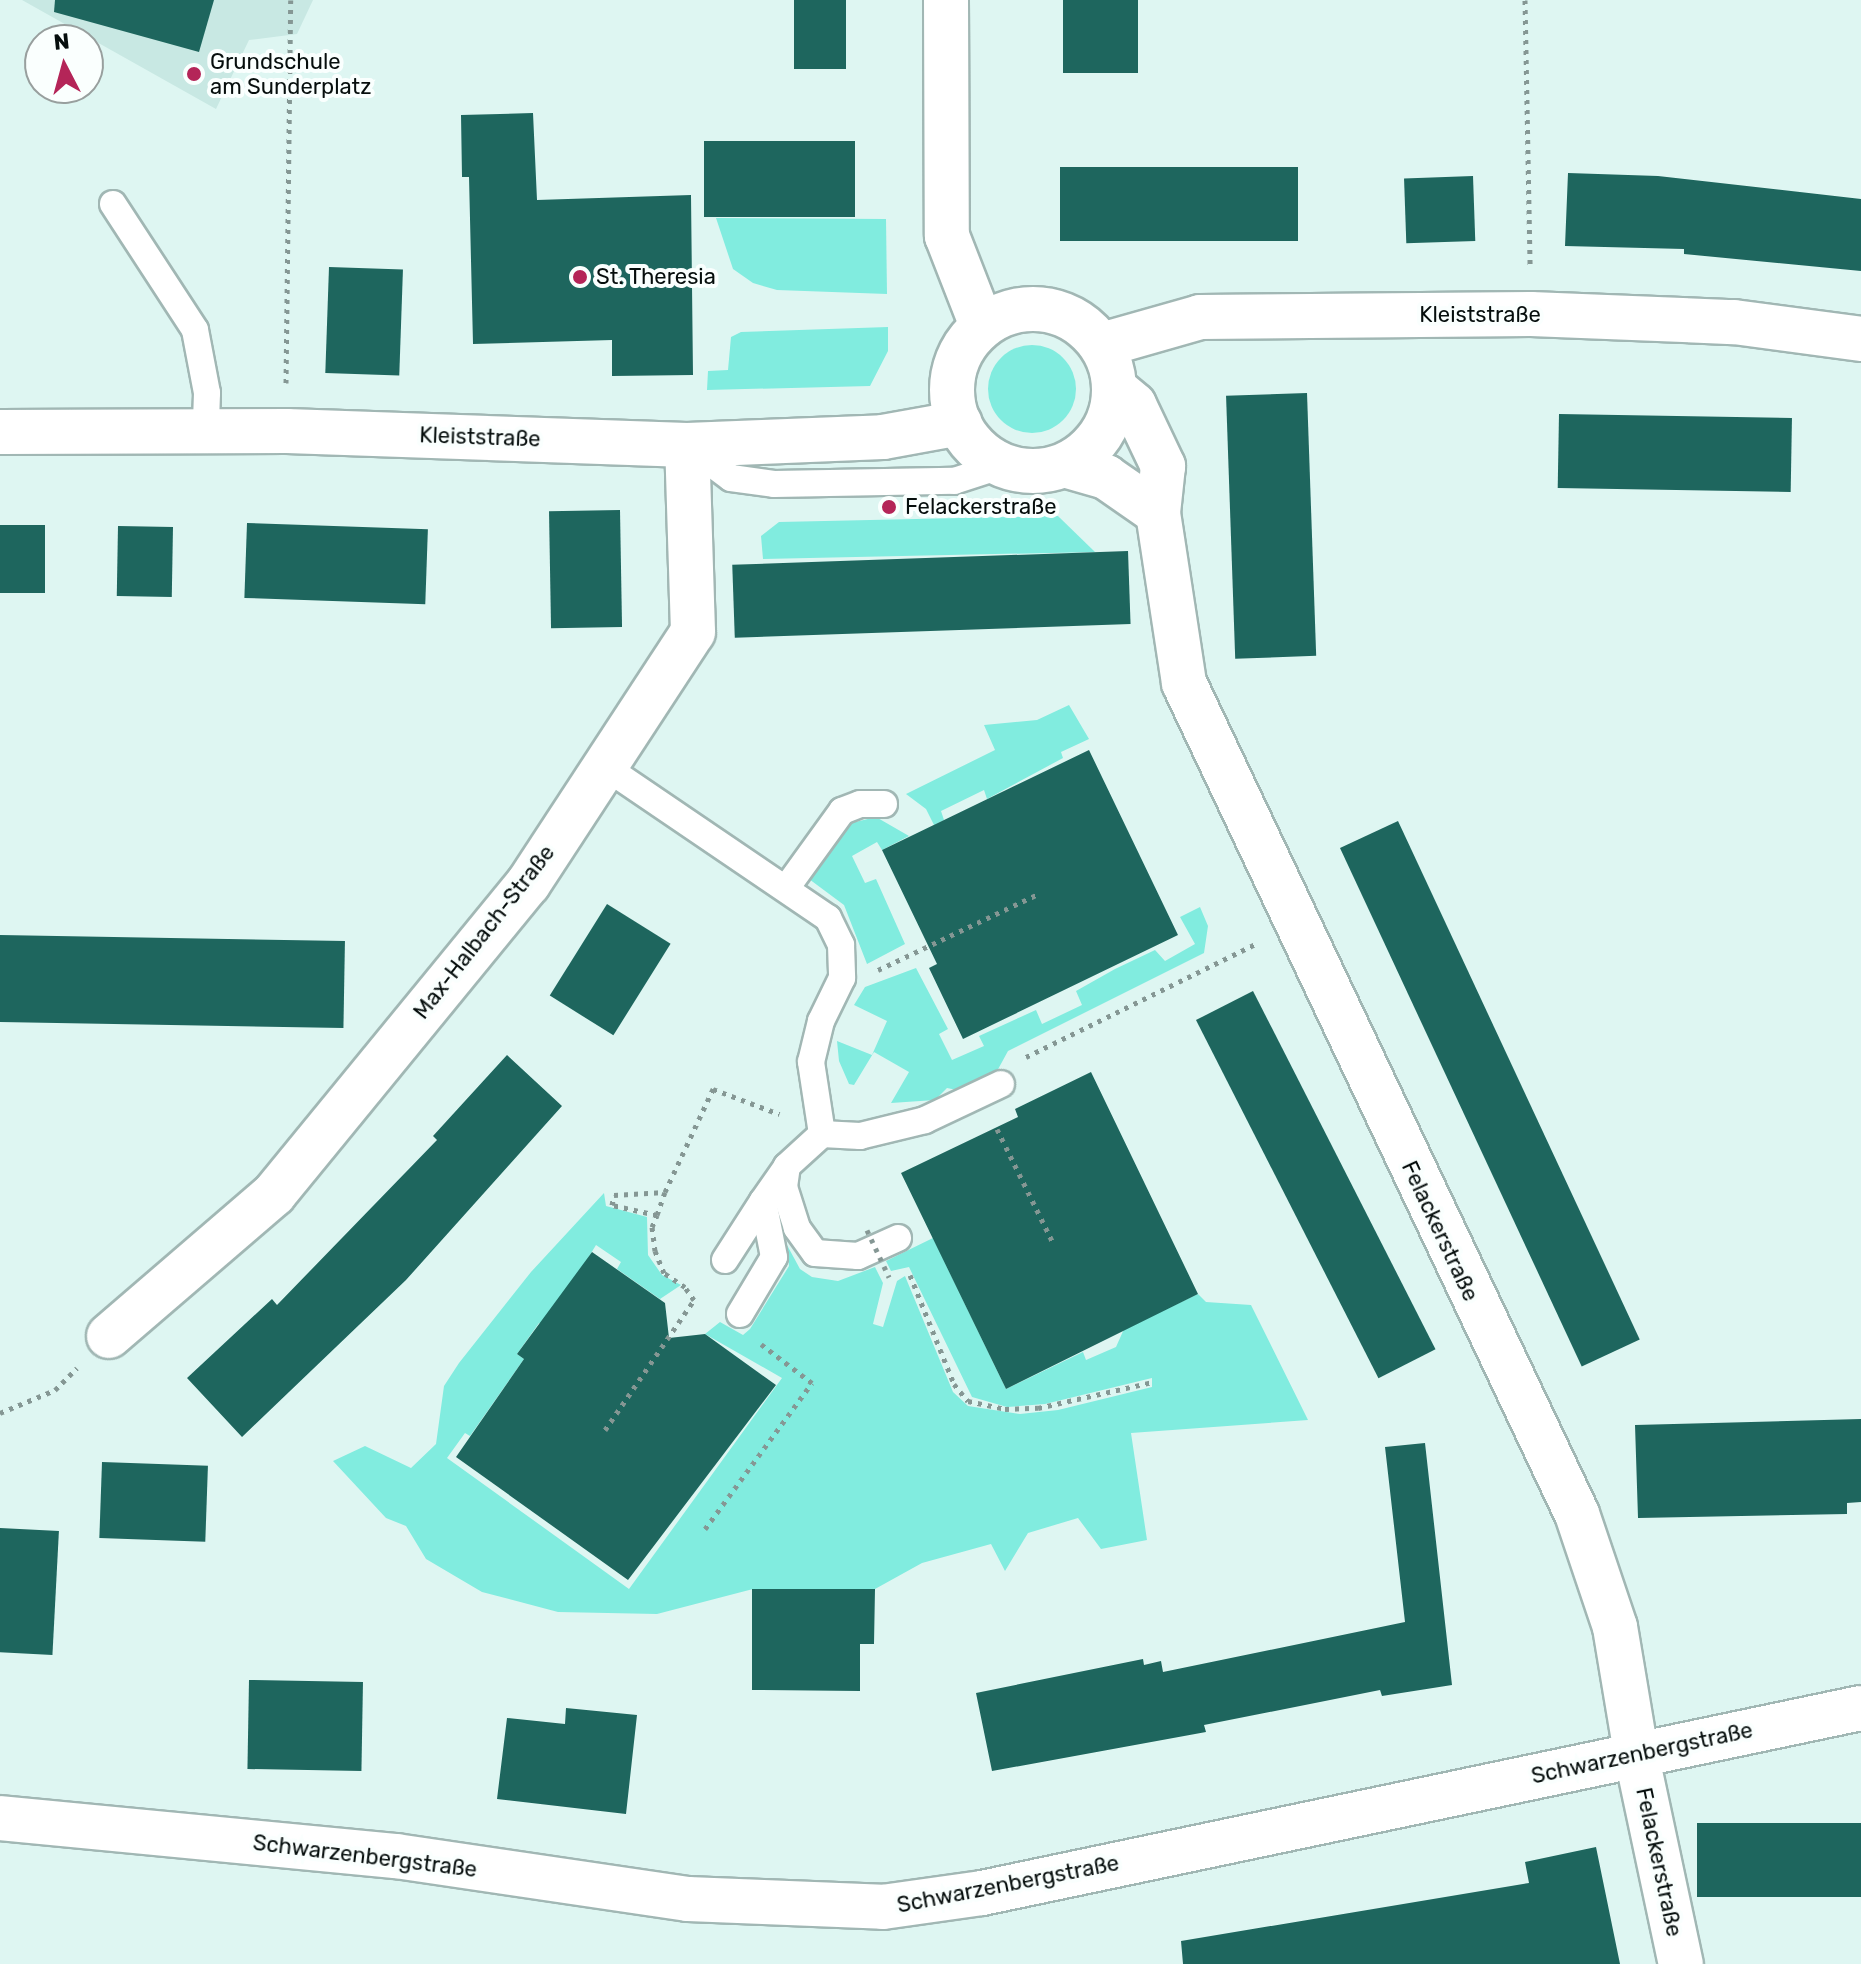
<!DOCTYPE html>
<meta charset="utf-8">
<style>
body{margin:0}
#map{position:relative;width:1861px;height:1964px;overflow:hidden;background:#def6f2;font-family:Rubik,sans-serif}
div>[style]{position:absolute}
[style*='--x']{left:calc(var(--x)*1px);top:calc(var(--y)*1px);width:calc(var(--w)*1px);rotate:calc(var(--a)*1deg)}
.built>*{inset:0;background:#c8e8e3}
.green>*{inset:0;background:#81ecdf}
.round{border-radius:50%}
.building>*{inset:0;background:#1e665e;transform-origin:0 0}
.path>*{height:5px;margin-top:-2.5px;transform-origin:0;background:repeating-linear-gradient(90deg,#859794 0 4px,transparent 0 10px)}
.roads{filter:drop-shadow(2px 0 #a1b7b4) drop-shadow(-2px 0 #a1b7b4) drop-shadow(0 2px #a1b7b4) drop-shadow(0 -2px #a1b7b4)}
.lane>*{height:26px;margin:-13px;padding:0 13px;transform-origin:13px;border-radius:13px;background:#fff}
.street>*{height:44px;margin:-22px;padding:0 22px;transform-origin:22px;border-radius:22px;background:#fff}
.street>.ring{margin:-22px;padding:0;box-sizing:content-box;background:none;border:44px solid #fff;border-radius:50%}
.path-bridge>*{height:5px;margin-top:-2.5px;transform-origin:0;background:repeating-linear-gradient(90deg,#859794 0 4px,transparent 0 10px)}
.dots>*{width:22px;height:22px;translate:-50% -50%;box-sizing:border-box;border:4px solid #fafffe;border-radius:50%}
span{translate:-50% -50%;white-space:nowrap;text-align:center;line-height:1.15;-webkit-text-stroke:8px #fafffe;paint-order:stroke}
.poi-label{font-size:22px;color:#060e0d}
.left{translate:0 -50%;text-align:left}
.street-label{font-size:22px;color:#060e0d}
.north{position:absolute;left:24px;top:24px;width:80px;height:80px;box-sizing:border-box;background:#fafffe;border:2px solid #989f9e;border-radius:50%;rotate:354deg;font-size:22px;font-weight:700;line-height:32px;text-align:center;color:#060e0d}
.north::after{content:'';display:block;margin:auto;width:28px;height:36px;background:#b42558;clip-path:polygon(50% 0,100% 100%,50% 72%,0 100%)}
</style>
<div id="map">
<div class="built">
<i style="clip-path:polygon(22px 0,313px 0,297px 34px,249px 40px,216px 109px)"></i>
</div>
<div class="green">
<i style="clip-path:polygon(716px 218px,886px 219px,887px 294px,777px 290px,753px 283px,733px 269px)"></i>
<i style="clip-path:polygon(888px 327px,888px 351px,870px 386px,707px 390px,708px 371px,728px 370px,731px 337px,741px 332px)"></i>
<i class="round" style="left:988px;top:345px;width:88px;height:88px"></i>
<i style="clip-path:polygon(1058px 516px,1095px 552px,763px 559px,761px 536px,779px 522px)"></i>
<i style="clip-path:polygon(1069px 705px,1089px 739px,1061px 752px,1063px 758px,987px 799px,984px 790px,941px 811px,944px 820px,934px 825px,926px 809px,906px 794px,995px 750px,984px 725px,1037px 720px)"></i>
<i style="clip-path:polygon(876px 817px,909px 836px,882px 850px,877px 842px,852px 856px,865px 883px,876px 879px,905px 944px,867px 964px,844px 905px,809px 879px,847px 824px)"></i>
<i style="clip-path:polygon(1200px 907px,1208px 926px,1204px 953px,1008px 1051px,996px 1073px,962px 1091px,947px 1088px,935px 1100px,891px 1103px,909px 1072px,874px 1052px,854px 1085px,849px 1084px,839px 1061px,837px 1041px,872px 1055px,887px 1021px,854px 1005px,865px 987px,916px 968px,948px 1029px,939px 1034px,952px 1060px,984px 1046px,979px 1036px,1036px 1010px,1042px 1024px,1082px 1005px,1076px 991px,1115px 969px,1155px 950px,1165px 961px,1195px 944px,1180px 917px)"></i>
<i style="clip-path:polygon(604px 1193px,606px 1206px,647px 1217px,648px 1255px,662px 1275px,681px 1285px,660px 1299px,617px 1269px,621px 1262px,596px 1245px,546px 1327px,539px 1323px,517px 1354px,524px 1359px,470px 1436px,465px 1433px,447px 1458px,629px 1589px,782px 1378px,705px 1334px,720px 1322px,743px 1335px,750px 1329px,789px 1266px,787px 1245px,800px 1269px,812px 1277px,838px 1281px,875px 1267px,883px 1283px,873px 1324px,883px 1327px,897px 1281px,905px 1276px,953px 1392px,968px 1406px,1020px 1414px,1058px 1410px,1152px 1387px,1152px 1378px,1045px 1404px,1007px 1407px,972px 1397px,909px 1267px,891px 1271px,886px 1261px,933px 1238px,1006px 1389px,1083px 1352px,1086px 1360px,1116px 1347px,1124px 1329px,1198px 1294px,1206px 1302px,1251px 1305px,1308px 1420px,1131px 1433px,1147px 1540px,1101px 1549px,1078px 1518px,1028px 1533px,1005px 1571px,991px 1544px,922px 1563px,875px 1589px,753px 1589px,657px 1614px,558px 1612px,482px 1592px,426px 1559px,406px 1526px,386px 1518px,333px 1461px,365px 1446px,411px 1468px,436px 1444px,444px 1386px,459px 1363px,531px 1272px)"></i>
</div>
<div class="building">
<i style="clip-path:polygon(55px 0,214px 0,199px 52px,54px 12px)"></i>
<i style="left:794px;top:0;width:52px;height:69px"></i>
<i style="left:1063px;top:0;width:75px;height:73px"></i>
<i style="clip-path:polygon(533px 113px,537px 200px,691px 195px,693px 375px,612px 376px,612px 340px,473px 344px,469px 177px,462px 177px,461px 115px)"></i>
<i style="left:855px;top:141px;width:76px;height:151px;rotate:90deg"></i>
<i style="left:1060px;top:167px;width:238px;height:74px"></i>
<i style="clip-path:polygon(1568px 173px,1658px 176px,1861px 199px,1861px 271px,1684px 254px,1684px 249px,1565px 246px)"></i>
<i style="left:1473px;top:176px;width:65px;height:69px;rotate:88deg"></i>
<i style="left:329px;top:267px;width:74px;height:106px;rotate:2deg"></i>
<i style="left:1307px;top:393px;width:263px;height:81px;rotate:88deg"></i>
<i style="left:1559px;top:414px;width:233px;height:74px;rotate:1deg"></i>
<i style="left:620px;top:510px;width:117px;height:71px;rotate:89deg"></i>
<i style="left:247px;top:523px;width:181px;height:75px;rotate:2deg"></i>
<i style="left:0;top:525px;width:45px;height:68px"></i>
<i style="left:118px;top:526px;width:55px;height:70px;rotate:1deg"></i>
<i style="left:1128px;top:551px;width:73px;height:396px;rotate:88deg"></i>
<i style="clip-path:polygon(1089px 750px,1178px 935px,963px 1039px,929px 968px,937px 964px,882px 850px)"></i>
<i style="left:1398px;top:821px;width:572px;height:64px;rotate:65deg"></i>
<i style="left:607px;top:904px;width:75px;height:108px;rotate:32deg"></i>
<i style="left:0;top:935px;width:345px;height:87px;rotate:1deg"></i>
<i style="left:1253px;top:991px;width:402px;height:64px;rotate:63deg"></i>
<i style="clip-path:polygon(507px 1055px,562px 1106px,406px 1280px,242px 1437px,187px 1378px,272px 1299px,277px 1305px,437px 1140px,433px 1136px)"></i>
<i style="clip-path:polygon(1091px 1072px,1198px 1294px,1006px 1389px,901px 1173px,1018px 1117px,1015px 1109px)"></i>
<i style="clip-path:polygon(592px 1252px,665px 1303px,669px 1338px,705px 1334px,776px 1385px,628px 1580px,456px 1457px,524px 1359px,517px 1354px)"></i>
<i style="clip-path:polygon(1861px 1419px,1861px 1502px,1847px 1503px,1847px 1514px,1638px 1518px,1635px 1425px)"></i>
<i style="clip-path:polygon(1425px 1443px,1452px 1685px,1382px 1696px,1380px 1690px,1204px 1725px,1206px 1732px,992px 1771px,976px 1693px,1143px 1659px,1144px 1665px,1161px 1661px,1163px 1672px,1405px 1622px,1385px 1447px)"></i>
<i style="left:102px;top:1462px;width:106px;height:76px;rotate:2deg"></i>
<i style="left:0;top:1528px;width:59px;height:124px;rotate:3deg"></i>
<i style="clip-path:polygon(752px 1589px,875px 1589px,874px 1644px,860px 1644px,860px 1691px,752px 1690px)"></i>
<i style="left:249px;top:1680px;width:114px;height:89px;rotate:1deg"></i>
<i style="clip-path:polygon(566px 1708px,637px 1715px,626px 1814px,497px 1799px,507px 1718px,565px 1724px)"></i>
<i style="left:1861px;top:1823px;width:74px;height:164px;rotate:90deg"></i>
<i style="clip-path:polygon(1596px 1847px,1620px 1964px,1183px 1964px,1181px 1941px,1529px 1883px,1525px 1862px)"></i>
</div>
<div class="path">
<i style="--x:1525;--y:0;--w:267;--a:88.9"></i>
<i style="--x:286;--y:383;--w:383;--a:-89.3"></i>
<i style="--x:878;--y:970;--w:175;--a:-25.4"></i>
<i style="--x:1026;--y:1057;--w:258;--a:-26.2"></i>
<i style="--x:997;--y:1129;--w:127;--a:63.8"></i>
<i style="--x:657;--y:1215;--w:24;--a:-71"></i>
<i style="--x:910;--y:1275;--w:118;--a:68"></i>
<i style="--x:954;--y:1384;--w:22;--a:51"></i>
<i style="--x:968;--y:1401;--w:38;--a:12"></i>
<i style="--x:1005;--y:1409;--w:33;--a:-2"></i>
<i style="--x:1038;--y:1408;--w:117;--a:-12.8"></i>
<i style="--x:0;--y:1413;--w:60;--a:-22.7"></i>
<i style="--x:55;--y:1390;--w:31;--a:-45"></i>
<i style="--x:605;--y:1430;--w:158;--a:-55.6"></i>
<i style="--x:694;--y:1300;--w:16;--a:-125"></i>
<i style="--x:685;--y:1287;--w:25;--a:-146"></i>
<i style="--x:664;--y:1273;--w:24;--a:-112"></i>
<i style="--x:655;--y:1251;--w:24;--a:-97"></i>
<i style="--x:652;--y:1227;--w:13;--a:-67"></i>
<i style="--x:657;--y:1215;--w:46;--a:-167.5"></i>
<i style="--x:612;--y:1205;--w:10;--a:-79"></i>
<i style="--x:614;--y:1195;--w:51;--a:-3.4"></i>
<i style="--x:665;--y:1192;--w:114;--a:-65"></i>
<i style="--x:713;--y:1089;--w:71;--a:20.7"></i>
<i style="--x:705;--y:1529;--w:181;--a:-53.8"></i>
<i style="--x:812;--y:1383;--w:64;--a:-142.6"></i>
</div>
<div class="roads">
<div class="lane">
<i style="--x:113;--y:204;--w:150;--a:56.9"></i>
<i style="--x:195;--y:330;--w:64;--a:79.2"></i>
<i style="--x:207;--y:393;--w:38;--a:92"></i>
<i style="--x:687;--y:445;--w:55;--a:36.9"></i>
<i style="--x:731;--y:478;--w:43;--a:7.9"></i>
<i style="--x:774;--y:484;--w:180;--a:-1"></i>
<i style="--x:954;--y:481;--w:48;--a:-18.1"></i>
<i style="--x:604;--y:766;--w:271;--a:34.2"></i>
<i style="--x:828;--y:918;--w:30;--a:64"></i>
<i style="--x:841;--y:945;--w:33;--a:88"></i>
<i style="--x:842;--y:978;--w:48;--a:116"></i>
<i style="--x:821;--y:1021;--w:42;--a:103.7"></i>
<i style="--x:811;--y:1062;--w:73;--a:81.3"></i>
<i style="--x:787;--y:887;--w:94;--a:-54.1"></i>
<i style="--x:842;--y:811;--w:19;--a:-21"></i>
<i style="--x:860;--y:804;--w:24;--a:0"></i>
<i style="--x:898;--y:1238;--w:44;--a:155.8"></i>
<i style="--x:858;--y:1256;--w:43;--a:-176"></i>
<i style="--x:815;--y:1253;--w:31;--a:-126"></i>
<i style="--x:797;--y:1228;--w:43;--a:-107.6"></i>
<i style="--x:784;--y:1187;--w:21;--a:-82"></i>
<i style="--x:787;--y:1166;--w:47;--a:-42.4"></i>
<i style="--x:822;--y:1134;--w:38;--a:3"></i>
<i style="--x:860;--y:1136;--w:67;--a:-13.8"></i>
<i style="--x:925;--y:1120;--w:84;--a:-25.3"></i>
<i style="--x:725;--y:1260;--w:70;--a:-57.2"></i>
<i style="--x:740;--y:1314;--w:66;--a:-59.2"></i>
<i style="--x:774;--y:1257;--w:57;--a:-101.1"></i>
<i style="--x:763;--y:1201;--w:40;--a:-55.1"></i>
</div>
<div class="street">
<i style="--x:946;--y:0;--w:236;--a:89.8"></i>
<i style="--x:947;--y:236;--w:97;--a:68.7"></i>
<i class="ring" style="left:952px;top:309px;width:118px;height:118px"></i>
<i style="--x:1102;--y:345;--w:102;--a:-15.9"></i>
<i style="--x:1200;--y:317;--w:331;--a:-0.5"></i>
<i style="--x:1531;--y:314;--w:203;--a:2.3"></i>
<i style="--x:1734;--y:322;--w:128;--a:7.6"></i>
<i style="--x:1114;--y:388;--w:26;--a:40"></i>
<i style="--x:1134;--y:405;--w:68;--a:64.6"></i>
<i style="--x:1163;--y:466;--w:47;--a:96.1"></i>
<i style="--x:1158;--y:513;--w:172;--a:81.3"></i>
<i style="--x:1184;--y:683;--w:919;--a:64.69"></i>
<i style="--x:1577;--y:1514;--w:119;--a:71.4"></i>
<i style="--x:1615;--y:1627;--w:128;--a:80.5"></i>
<i style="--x:1636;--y:1753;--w:216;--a:78"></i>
<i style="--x:0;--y:432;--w:287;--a:-0.2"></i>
<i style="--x:287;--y:431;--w:400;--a:2"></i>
<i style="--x:687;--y:445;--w:196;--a:-2.3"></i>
<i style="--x:883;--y:437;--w:78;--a:-10.3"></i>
<i style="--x:1068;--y:466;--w:40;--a:16"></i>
<i style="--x:1106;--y:477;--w:63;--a:34.7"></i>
<i style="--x:109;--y:1336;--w:218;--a:-40.7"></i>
<i style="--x:274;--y:1194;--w:401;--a:-50.7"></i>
<i style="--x:528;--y:884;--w:301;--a:-56.8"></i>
<i style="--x:693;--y:632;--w:187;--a:-91.8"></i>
<i style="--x:0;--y:1818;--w:398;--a:5.5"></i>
<i style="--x:396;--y:1856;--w:295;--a:8.4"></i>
<i style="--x:688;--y:1899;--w:195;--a:2.3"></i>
<i style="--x:883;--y:1907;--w:100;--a:-8"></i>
<i style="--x:982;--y:1893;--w:898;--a:-11.89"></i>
</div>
</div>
<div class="path-bridge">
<i style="--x:867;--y:1230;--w:52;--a:64.9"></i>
</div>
<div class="dots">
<i style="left:194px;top:74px;background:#b42558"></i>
<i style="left:580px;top:277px;background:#b42558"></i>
<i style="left:889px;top:507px;background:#b42558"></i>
</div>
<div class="poi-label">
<span class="left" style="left:210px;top:74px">Grundschule<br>am Sunderplatz</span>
<span class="left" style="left:596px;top:277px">St. Theresia</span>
<span class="left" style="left:905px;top:507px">Felackerstraße</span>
</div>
<div class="street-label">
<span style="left:1480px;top:315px">Kleiststraße</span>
<span style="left:480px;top:437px;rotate:2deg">Kleiststraße</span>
<span style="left:484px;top:932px;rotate:-52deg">Max-Halbach-Straße</span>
<span style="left:1440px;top:1231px;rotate:65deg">Felackerstraße</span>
<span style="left:1642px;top:1753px;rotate:-12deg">Schwarzenbergstraße</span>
<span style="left:365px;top:1856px;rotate:7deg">Schwarzenbergstraße</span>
<span style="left:1659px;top:1862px;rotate:78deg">Felackerstraße</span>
<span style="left:1008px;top:1884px;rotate:-11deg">Schwarzenbergstraße</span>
</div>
<div class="north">N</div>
</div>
